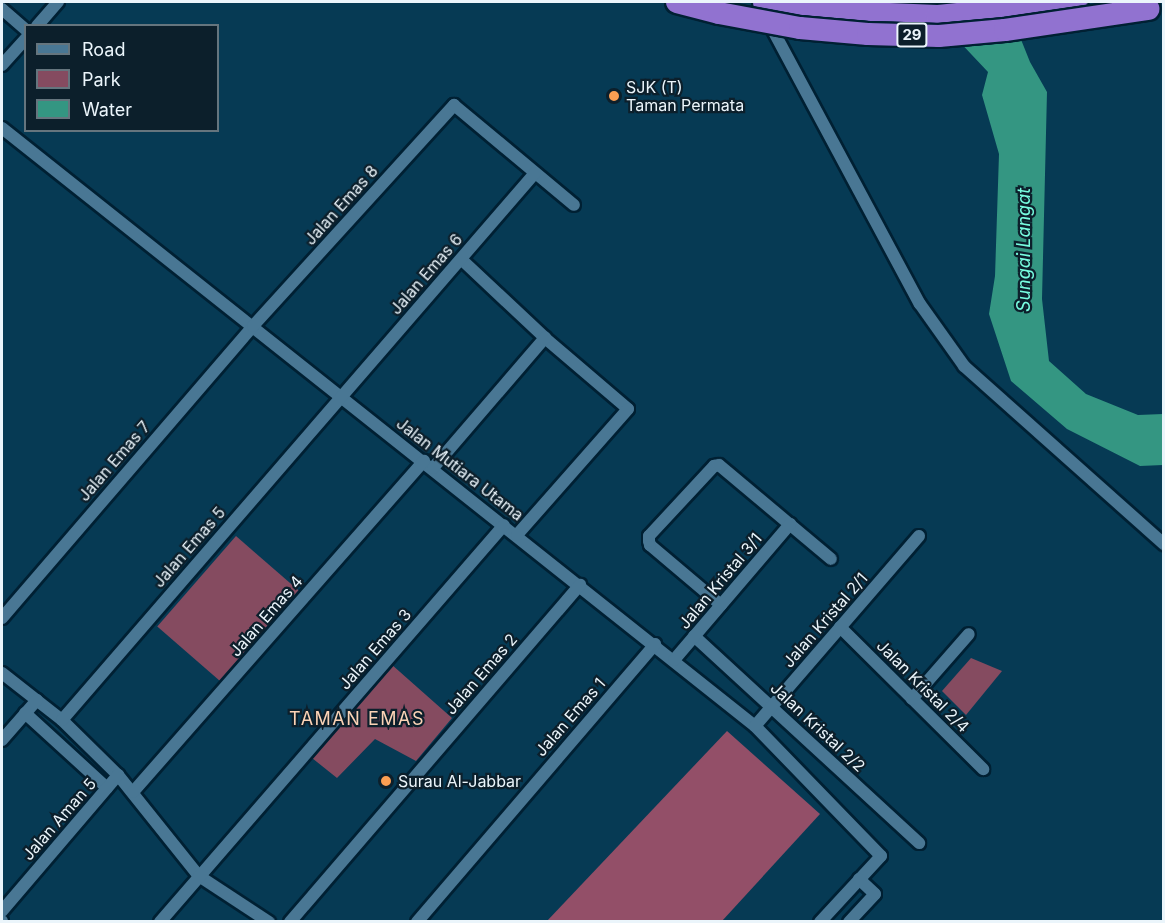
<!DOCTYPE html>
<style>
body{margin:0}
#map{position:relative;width:1165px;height:923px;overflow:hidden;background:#063a54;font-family:Inter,sans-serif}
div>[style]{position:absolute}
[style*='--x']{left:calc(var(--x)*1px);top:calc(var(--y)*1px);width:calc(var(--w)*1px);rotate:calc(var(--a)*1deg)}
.green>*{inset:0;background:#854b60;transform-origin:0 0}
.forest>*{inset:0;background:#934f68}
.water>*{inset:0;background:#349682}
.roads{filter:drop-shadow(2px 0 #002033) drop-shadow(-2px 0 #002033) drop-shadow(0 2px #002033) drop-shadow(0 -2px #002033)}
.street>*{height:12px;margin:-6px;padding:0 6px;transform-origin:6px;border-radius:6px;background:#497794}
.highway>*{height:22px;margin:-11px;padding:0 11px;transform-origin:11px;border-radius:11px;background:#9172d0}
.bridges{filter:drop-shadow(2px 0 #002033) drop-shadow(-2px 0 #002033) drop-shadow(0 2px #002033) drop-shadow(0 -2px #002033)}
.highway-bridge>*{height:22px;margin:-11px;padding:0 11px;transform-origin:11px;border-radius:11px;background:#9172d0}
.dots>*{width:16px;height:16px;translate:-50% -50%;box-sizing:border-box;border:3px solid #0c1f2b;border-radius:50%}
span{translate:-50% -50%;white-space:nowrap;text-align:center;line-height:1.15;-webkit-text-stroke:4.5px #0c1f2b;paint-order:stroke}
.shield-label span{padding:2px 4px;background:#0c1f2b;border:2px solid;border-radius:4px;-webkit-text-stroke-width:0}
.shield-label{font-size:15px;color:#ebf5fb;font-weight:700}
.poi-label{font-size:16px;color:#ebf5fb}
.left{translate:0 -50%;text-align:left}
.street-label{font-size:16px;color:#ebf5fb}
.water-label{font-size:18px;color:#78fde0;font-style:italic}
.neighbourhood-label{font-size:18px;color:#fbd3b6;letter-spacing:1.5px}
.frame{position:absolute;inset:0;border:3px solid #ebf5fb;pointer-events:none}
.legend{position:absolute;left:24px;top:24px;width:195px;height:108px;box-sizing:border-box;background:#0c1f2b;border:2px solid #65757e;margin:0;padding:8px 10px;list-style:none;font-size:18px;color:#ebf5fb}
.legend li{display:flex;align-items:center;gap:12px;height:30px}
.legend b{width:30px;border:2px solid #65757e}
</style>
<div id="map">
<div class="green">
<i style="left:236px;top:536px;width:85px;height:120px;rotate:41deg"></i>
<i style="clip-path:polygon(971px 658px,1002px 671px,966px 715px,942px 691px)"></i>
<i style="clip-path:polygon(391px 664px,452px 718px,416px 761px,375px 739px,337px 778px,312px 758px)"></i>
</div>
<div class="forest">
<i style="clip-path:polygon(727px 731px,820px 814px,722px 921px,547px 921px)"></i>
</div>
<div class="water">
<i style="clip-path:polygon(922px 2px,1006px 2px,1030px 62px,1047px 92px,1042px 299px,1049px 361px,1086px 394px,1138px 415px,1163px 414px,1163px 465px,1140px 466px,1067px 429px,1011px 381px,989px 314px,995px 276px,999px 154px,982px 95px,988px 72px)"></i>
</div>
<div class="roads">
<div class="street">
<i style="--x:2;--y:9;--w:32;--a:41"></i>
<i style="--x:768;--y:21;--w:321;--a:61.8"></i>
<i style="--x:920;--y:304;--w:76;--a:54.6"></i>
<i style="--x:964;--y:366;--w:268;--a:41.7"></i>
<i style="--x:37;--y:26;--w:32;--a:-49"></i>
<i style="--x:2;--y:65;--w:36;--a:-48"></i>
<i style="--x:2;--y:128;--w:962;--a:38.46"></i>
<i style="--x:755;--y:726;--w:181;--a:45.9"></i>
<i style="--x:881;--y:856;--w:90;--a:132.7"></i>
<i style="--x:461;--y:259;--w:115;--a:43.2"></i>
<i style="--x:545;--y:338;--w:109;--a:40.5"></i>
<i style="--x:628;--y:409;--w:168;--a:131.4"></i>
<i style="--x:433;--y:468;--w:172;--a:-49.3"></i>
<i style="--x:721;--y:605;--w:93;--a:-139.8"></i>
<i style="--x:650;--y:545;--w:4;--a:-104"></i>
<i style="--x:649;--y:541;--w:5;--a:-90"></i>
<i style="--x:649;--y:536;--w:96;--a:-47.1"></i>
<i style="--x:714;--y:466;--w:5;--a:-11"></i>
<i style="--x:719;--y:465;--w:146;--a:40"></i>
<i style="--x:2;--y:618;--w:385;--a:-49.3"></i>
<i style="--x:253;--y:326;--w:299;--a:-47.7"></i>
<i style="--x:454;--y:105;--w:156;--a:39.8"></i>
<i style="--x:840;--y:627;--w:202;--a:44.8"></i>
<i style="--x:694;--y:636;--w:306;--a:42.6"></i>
<i style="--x:674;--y:660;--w:179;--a:-49.5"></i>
<i style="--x:2;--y:673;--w:76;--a:38.1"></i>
<i style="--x:62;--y:720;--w:78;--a:44.5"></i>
<i style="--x:118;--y:775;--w:129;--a:51.3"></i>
<i style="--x:199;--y:876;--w:84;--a:33.3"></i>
<i style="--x:912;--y:699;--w:86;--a:-48.8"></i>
<i style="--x:25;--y:713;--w:111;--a:42.4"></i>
<i style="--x:62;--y:720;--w:723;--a:-49.15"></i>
<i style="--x:755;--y:726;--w:251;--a:-49.2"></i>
<i style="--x:2;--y:740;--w:53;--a:-48.8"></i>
<i style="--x:133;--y:792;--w:441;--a:-48.7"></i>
<i style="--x:2;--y:911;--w:179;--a:-49.5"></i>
<i style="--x:2;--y:921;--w:1;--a:90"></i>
<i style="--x:160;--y:922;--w:525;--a:-49.09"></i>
<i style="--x:290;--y:922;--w:445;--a:-49.3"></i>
<i style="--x:417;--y:922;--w:366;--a:-49.4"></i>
<i style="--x:849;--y:922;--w:38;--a:-47"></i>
<i style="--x:875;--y:894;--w:22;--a:-137"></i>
</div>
<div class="highway">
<i style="--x:764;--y:2;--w:55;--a:9.5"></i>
<i style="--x:818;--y:11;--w:119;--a:2.4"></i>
<i style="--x:937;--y:16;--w:140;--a:-5.8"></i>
</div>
</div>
<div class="bridges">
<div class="highway-bridge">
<i style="--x:677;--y:2;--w:43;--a:14.7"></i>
<i style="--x:719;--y:13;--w:82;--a:10.5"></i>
<i style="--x:800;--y:28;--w:68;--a:5"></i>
<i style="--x:868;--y:34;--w:71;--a:1.6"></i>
<i style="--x:939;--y:36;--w:66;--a:-5.2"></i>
<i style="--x:1005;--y:30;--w:145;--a:-8.4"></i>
</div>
</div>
<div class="dots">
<i style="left:614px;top:96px;background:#fb9e52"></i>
<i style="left:386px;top:781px;background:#fb9e52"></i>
</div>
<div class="shield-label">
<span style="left:912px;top:35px">29</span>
</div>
<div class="poi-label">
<span class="left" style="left:626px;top:96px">SJK (T)<br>Taman Permata</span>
<span class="left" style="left:398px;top:781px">Surau Al-Jabbar</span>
</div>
<div class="street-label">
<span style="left:341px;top:205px;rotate:-48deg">Jalan Emas 8</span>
<span style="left:426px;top:274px;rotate:-49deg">Jalan Emas 6</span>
<span style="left:114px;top:461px;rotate:-49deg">Jalan Emas 7</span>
<span style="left:460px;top:469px;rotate:38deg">Jalan Mutiara Utama</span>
<span style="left:189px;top:547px;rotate:-49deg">Jalan Emas 5</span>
<span style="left:720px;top:581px;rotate:-50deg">Jalan Kristal 3/1</span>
<span style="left:266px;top:616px;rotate:-49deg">Jalan Emas 4</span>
<span style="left:825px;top:620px;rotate:-49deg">Jalan Kristal 2/1</span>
<span style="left:375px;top:649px;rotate:-49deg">Jalan Emas 3</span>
<span style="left:481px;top:674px;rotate:-49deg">Jalan Emas 2</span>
<span style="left:923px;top:686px;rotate:45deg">Jalan Kristal 2/4</span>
<span style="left:570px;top:717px;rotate:-49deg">Jalan Emas 1</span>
<span style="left:818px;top:727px;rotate:43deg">Jalan Kristal 2/2</span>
<span style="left:59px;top:819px;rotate:-49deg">Jalan Aman 5</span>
</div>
<div class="water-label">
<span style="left:1024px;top:250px;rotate:-90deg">Sungai Langat</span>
</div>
<div class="neighbourhood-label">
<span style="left:357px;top:719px">TAMAN EMAS</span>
</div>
<div class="frame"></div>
<ul class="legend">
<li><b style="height:8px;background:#497794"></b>Road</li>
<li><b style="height:16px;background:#854b60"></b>Park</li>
<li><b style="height:16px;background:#349682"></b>Water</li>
</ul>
</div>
